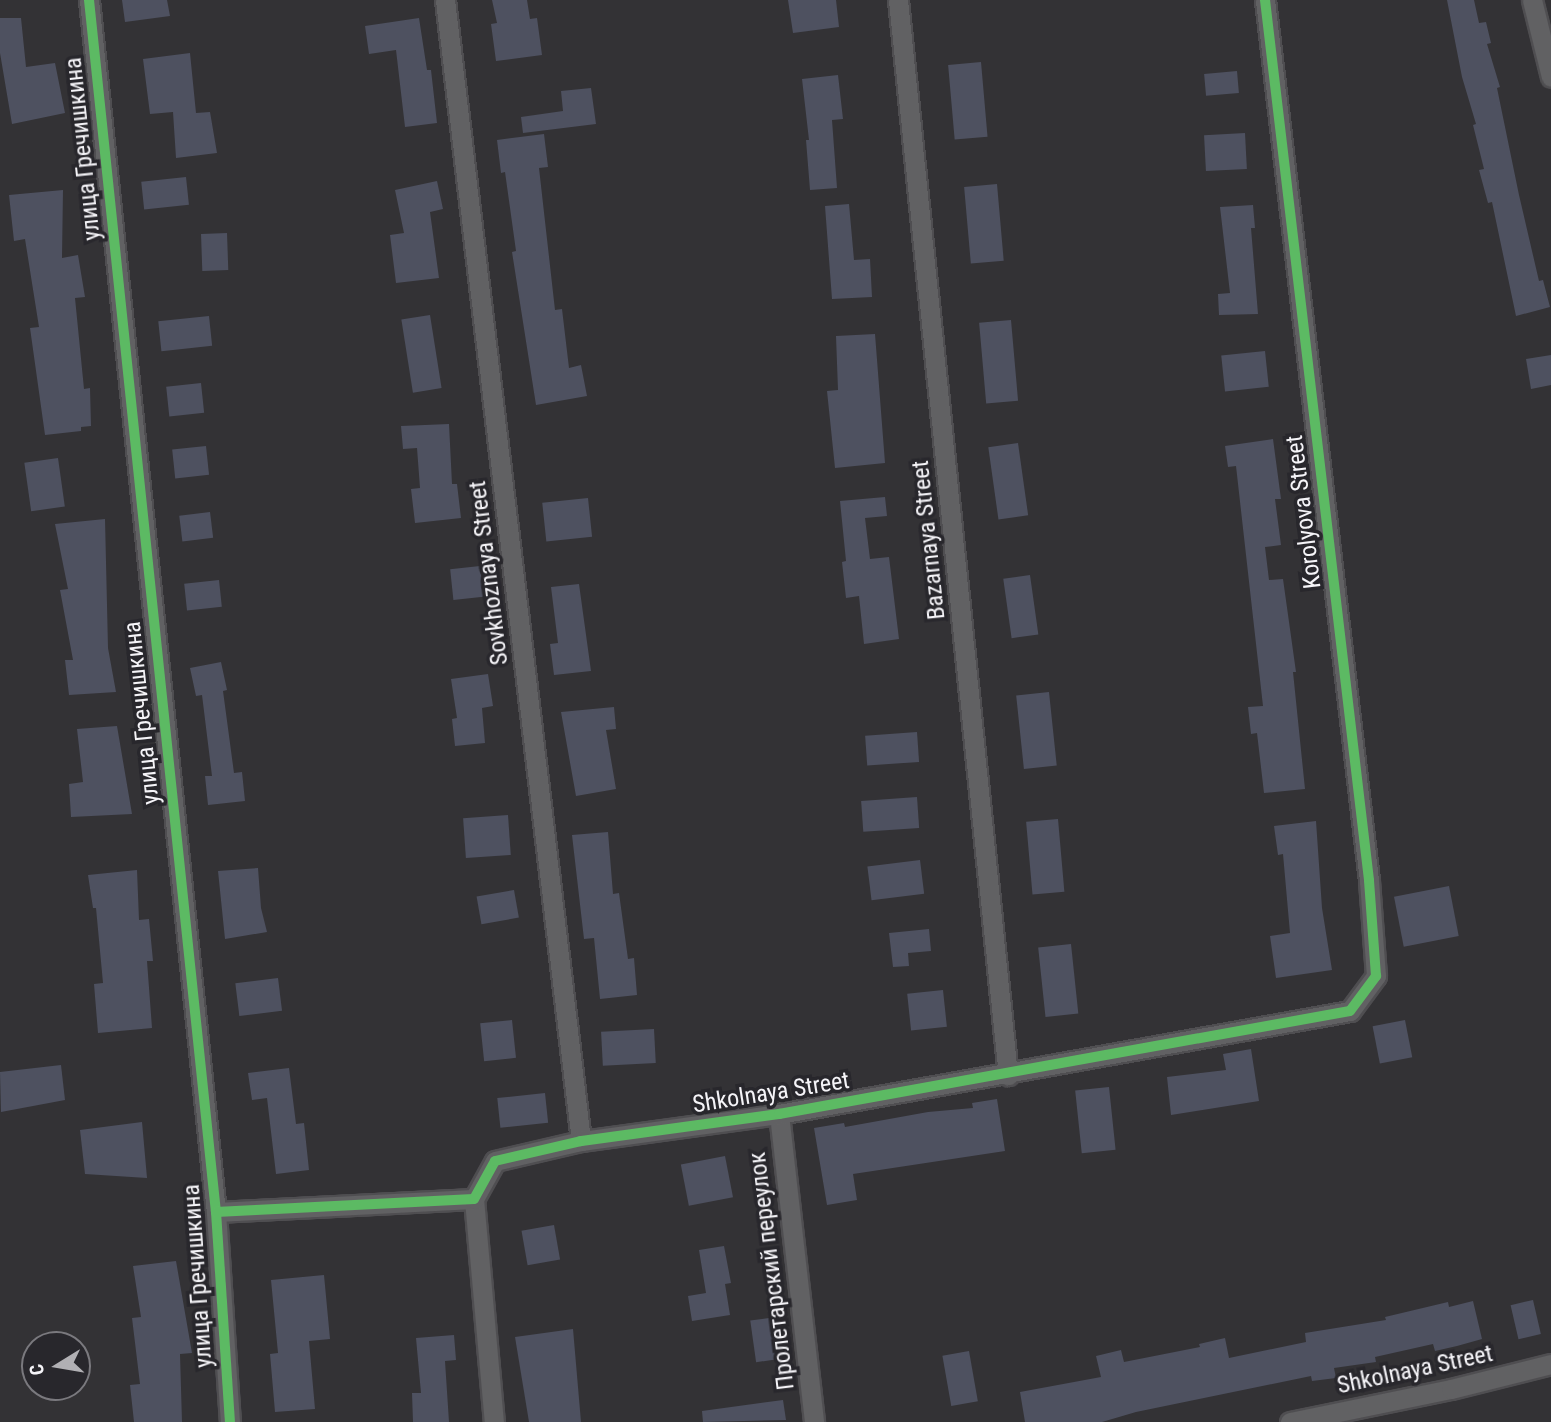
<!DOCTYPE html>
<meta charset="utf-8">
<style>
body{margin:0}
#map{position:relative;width:1551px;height:1422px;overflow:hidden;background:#333235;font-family:"Roboto Condensed",sans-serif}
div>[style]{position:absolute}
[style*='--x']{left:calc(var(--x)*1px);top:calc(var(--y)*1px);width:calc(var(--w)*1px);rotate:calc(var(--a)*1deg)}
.building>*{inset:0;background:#4e5160;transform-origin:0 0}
.roads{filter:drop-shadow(2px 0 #4f4e51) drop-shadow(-2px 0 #4f4e51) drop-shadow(0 2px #4f4e51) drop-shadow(0 -2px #4f4e51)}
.street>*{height:19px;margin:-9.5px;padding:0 9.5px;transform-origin:9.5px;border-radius:9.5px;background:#616163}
.cycleway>*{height:10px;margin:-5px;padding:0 5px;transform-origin:5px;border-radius:5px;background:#5cba63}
span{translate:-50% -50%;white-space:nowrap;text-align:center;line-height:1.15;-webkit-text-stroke:7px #28272c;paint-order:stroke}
.street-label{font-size:24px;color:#f5f4f8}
.north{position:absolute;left:21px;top:1331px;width:70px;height:70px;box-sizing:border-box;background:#28272c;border:2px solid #7a797e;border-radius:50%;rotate:259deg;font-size:19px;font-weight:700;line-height:28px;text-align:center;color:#f5f4f8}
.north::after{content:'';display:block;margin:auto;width:24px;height:32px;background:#b1b0b4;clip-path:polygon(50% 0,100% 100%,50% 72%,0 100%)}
</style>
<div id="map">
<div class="building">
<i style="clip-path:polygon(122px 0,167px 0,170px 16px,125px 22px)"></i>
<i style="clip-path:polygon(492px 0,527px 0,530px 19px,537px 18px,542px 55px,496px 61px,491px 24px,497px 23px)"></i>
<i style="clip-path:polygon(788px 0,836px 0,839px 27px,793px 33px)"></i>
<i style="clip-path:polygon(1447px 0,1474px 0,1479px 23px,1486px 22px,1491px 43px,1487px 44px,1500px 87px,1497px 88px,1519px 195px,1539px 281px,1543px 280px,1550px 307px,1516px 316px,1492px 202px,1488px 203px,1479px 170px,1484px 169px,1473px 125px,1476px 124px,1462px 77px)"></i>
<i style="clip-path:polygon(0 18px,21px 18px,26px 67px,55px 63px,65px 113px,12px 124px,0 53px)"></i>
<i style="clip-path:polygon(419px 18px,427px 70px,431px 70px,437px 123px,405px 127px,396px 50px,369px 54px,365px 26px)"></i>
<i style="clip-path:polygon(190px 53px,196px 113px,210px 112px,217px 153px,176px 158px,173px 112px,150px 114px,143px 59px)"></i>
<i style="left:981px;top:62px;width:75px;height:33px;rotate:85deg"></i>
<i style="left:1237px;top:71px;width:22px;height:33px;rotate:85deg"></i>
<i style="clip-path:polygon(838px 75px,843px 119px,832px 120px,837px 188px,810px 190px,806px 140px,809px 140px,802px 79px)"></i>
<i style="clip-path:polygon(591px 88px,596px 124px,523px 133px,521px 117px,563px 111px,561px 91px)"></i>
<i style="left:1245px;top:133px;width:36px;height:41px;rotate:87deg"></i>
<i style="clip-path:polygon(544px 134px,548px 167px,539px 168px,555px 310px,562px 309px,569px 368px,581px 365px,587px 396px,536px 405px,512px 252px,516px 251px,505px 172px,501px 173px,497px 140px)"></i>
<i style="left:186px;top:177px;width:28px;height:45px;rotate:84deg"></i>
<i style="clip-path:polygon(437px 181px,443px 209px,430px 212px,439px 278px,396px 283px,390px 235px,404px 233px,395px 190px)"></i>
<i style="left:997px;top:184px;width:77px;height:33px;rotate:85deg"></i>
<i style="clip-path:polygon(63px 190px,62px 258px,78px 255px,85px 297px,75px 298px,84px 389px,90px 388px,91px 426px,81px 427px,81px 431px,45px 435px,30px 328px,39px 327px,25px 239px,14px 241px,9px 195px)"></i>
<i style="clip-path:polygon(849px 204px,854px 260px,870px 259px,872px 297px,832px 299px,825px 206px)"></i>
<i style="clip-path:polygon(1253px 205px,1255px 228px,1251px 228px,1258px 314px,1219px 315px,1218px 294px,1230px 293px,1220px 207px)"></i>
<i style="left:227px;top:233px;width:37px;height:26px;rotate:88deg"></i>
<i style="left:430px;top:315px;width:74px;height:29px;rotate:81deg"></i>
<i style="left:209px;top:316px;width:30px;height:51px;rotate:84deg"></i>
<i style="left:1011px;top:320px;width:81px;height:32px;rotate:85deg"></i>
<i style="clip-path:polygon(875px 334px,885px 463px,835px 468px,827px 391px,838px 390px,836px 336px)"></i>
<i style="left:1265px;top:351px;width:36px;height:44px;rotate:84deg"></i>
<i style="clip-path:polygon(1551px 355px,1551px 385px,1531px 389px,1526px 359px)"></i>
<i style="left:201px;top:383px;width:30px;height:35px;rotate:84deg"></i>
<i style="clip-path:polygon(449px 424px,452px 484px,457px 484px,461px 518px,415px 523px,411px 489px,420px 488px,417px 448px,403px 449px,401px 426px)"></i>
<i style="clip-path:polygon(1273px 439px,1281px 499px,1275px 499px,1281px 545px,1265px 547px,1269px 580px,1283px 579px,1296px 672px,1293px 672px,1305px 789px,1264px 793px,1257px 733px,1251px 734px,1248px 707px,1263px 706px,1236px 466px,1228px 467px,1225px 446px)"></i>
<i style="left:1018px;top:443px;width:73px;height:30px;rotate:82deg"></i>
<i style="left:206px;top:446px;width:29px;height:34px;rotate:84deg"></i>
<i style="left:58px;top:458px;width:49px;height:34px;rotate:82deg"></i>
<i style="clip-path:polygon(885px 497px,887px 516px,865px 518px,870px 559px,889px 557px,899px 639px,864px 644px,859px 596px,846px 598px,842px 562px,846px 561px,840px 501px)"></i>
<i style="left:588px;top:498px;width:39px;height:46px;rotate:84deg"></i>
<i style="left:210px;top:512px;width:26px;height:31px;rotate:83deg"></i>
<i style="clip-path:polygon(105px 519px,108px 648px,116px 692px,69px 695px,65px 660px,73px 660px,60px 590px,68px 589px,55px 524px)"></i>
<i style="left:480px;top:566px;width:31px;height:30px;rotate:84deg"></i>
<i style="left:1030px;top:575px;width:60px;height:27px;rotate:82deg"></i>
<i style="left:219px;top:580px;width:27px;height:35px;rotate:84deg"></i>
<i style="clip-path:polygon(579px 584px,591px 671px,554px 675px,550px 644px,558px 643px,551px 587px)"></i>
<i style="clip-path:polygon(221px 662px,227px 690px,223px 691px,234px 773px,242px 772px,245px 801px,208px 805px,205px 776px,212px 776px,202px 695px,196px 696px,190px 668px)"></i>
<i style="clip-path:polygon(488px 674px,493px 706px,482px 708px,485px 743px,455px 746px,452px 719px,457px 718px,451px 679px)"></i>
<i style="left:1049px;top:692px;width:74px;height:33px;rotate:84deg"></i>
<i style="clip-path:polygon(614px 707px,616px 729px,606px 730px,616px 789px,576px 796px,561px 712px)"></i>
<i style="clip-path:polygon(117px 726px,132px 814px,71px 817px,69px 784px,83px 782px,77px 729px)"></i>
<i style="left:917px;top:732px;width:30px;height:52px;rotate:86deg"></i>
<i style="left:917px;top:797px;width:31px;height:56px;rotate:86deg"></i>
<i style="left:508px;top:815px;width:40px;height:45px;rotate:86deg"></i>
<i style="left:1058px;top:819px;width:73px;height:32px;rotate:85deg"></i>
<i style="clip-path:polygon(1316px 821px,1322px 908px,1332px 970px,1276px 978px,1270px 936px,1290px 933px,1283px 854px,1278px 855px,1274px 826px)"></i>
<i style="clip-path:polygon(608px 832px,613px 894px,619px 893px,628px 959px,634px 958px,637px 995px,600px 999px,594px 938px,584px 939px,572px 835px)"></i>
<i style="left:920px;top:860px;width:34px;height:53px;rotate:83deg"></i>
<i style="clip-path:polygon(258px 868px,261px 908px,267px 932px,225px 939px,218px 871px)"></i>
<i style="clip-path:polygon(137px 870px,139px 920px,149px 919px,153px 961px,147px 961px,152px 1028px,98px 1033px,94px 984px,103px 983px,96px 908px,93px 908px,88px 875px)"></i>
<i style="left:1449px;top:886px;width:51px;height:56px;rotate:79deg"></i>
<i style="left:514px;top:890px;width:28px;height:38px;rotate:80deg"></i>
<i style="clip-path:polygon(929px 929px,931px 951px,908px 953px,909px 966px,893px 967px,889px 933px)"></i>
<i style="left:1071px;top:944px;width:70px;height:33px;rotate:84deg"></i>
<i style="left:278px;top:978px;width:33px;height:43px;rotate:83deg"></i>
<i style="left:943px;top:990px;width:37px;height:36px;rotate:84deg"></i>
<i style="left:512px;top:1020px;width:38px;height:32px;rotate:84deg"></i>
<i style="left:1405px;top:1020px;width:38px;height:33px;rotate:79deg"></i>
<i style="left:654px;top:1029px;width:34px;height:53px;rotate:87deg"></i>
<i style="clip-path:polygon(1251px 1049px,1259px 1101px,1171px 1115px,1167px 1077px,1226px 1070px,1223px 1054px)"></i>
<i style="clip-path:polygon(61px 1065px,65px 1100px,1px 1112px,0 1072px)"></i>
<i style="clip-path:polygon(289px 1068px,296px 1124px,304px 1123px,309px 1170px,276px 1174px,267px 1098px,252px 1100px,248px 1073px)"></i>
<i style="left:1109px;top:1087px;width:63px;height:34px;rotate:84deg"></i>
<i style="left:545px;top:1093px;width:30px;height:48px;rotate:84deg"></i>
<i style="clip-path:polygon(997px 1099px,1005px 1151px,853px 1174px,857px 1200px,827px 1205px,814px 1128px,844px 1123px,845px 1127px,928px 1112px,973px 1108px,972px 1103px)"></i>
<i style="clip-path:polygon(142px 1122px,147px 1178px,85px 1174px,80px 1130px)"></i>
<i style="left:725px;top:1156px;width:42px;height:45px;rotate:79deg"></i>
<i style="left:554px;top:1225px;width:35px;height:33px;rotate:80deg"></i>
<i style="clip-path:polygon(724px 1246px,731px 1283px,725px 1284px,730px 1315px,692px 1321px,688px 1296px,706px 1293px,699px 1250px)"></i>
<i style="clip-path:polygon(176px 1261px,192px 1353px,180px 1354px,182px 1422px,134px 1422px,130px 1385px,140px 1384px,132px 1318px,141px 1317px,133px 1266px)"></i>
<i style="clip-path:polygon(324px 1275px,330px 1339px,309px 1341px,315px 1409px,275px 1412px,270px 1354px,278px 1353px,271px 1280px)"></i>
<i style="left:1533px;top:1300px;width:35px;height:23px;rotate:77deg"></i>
<i style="clip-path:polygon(1473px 1301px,1482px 1339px,1457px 1346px,1435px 1351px,1433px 1344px,1375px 1357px,1376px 1362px,1334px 1368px,1336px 1378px,1312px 1381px,1311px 1376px,1136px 1412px,1102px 1422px,1025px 1422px,1020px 1392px,1101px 1377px,1096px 1356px,1121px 1350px,1124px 1362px,1200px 1347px,1199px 1344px,1225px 1338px,1229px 1358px,1306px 1342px,1305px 1333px,1386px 1320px,1385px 1317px,1448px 1302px,1449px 1307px)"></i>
<i style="left:776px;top:1317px;width:42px;height:26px;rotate:82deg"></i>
<i style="clip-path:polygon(573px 1329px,581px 1422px,529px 1422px,515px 1337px)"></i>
<i style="clip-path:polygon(454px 1335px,456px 1360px,445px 1361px,449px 1422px,413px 1422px,412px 1393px,421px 1393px,416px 1338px)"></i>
<i style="left:969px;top:1351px;width:51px;height:27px;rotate:80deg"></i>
<i style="clip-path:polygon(783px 1400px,786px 1420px,703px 1422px,702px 1411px)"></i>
</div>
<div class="roads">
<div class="street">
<i style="--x:89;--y:0;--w:1219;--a:84.02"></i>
<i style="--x:216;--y:1212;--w:210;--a:86.2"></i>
<i style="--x:445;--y:0;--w:1149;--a:83.2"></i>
<i style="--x:898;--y:0;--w:1081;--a:84.16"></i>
<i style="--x:1532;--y:0;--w:79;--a:76.1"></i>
<i style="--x:779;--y:1114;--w:310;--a:83.5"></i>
<i style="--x:474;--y:1199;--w:224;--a:84.9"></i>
<i style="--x:216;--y:1212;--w:258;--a:-2.9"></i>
<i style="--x:474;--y:1199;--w:43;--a:-61.1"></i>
<i style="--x:495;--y:1161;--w:88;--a:-13.1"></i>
<i style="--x:581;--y:1141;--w:200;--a:-7.8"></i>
<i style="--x:779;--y:1114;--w:580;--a:-10.23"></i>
<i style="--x:1350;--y:1011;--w:44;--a:-53.4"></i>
<i style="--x:1376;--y:976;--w:96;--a:-94.2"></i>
<i style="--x:1369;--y:880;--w:886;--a:-96.74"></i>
<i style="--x:1290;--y:1422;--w:164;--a:-11.6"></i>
<i style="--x:1451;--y:1389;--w:103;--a:-14"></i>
</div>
</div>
<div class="cycleway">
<i style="--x:89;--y:0;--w:1219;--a:84.02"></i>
<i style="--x:216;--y:1212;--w:210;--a:86.2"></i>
<i style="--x:216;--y:1212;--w:258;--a:-2.9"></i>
<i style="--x:474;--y:1199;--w:43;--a:-61.1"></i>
<i style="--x:495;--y:1161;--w:88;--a:-13.1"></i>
<i style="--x:581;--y:1141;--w:200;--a:-7.8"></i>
<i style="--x:779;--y:1114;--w:580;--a:-10.23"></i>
<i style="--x:1350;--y:1011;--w:44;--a:-53.4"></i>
<i style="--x:1376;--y:976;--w:96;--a:-94.2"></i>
<i style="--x:1369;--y:880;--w:886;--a:-96.74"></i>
</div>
<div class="street-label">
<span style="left:83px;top:149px;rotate:-96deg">улица Гречишкина</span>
<span style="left:1304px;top:512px;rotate:-97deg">Korolyova Street</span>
<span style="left:929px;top:540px;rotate:-96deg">Bazarnaya Street</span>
<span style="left:489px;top:573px;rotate:-97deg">Sovkhoznaya Street</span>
<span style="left:142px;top:713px;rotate:-96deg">улица Гречишкина</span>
<span style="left:771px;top:1093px;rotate:-9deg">Shkolnaya Street</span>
<span style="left:772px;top:1271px;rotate:-97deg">Пролетарский переулок</span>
<span style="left:198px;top:1276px;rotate:-94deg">улица Гречишкина</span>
<span style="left:1415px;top:1370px;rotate:-12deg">Shkolnaya Street</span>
</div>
<div class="north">С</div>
</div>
